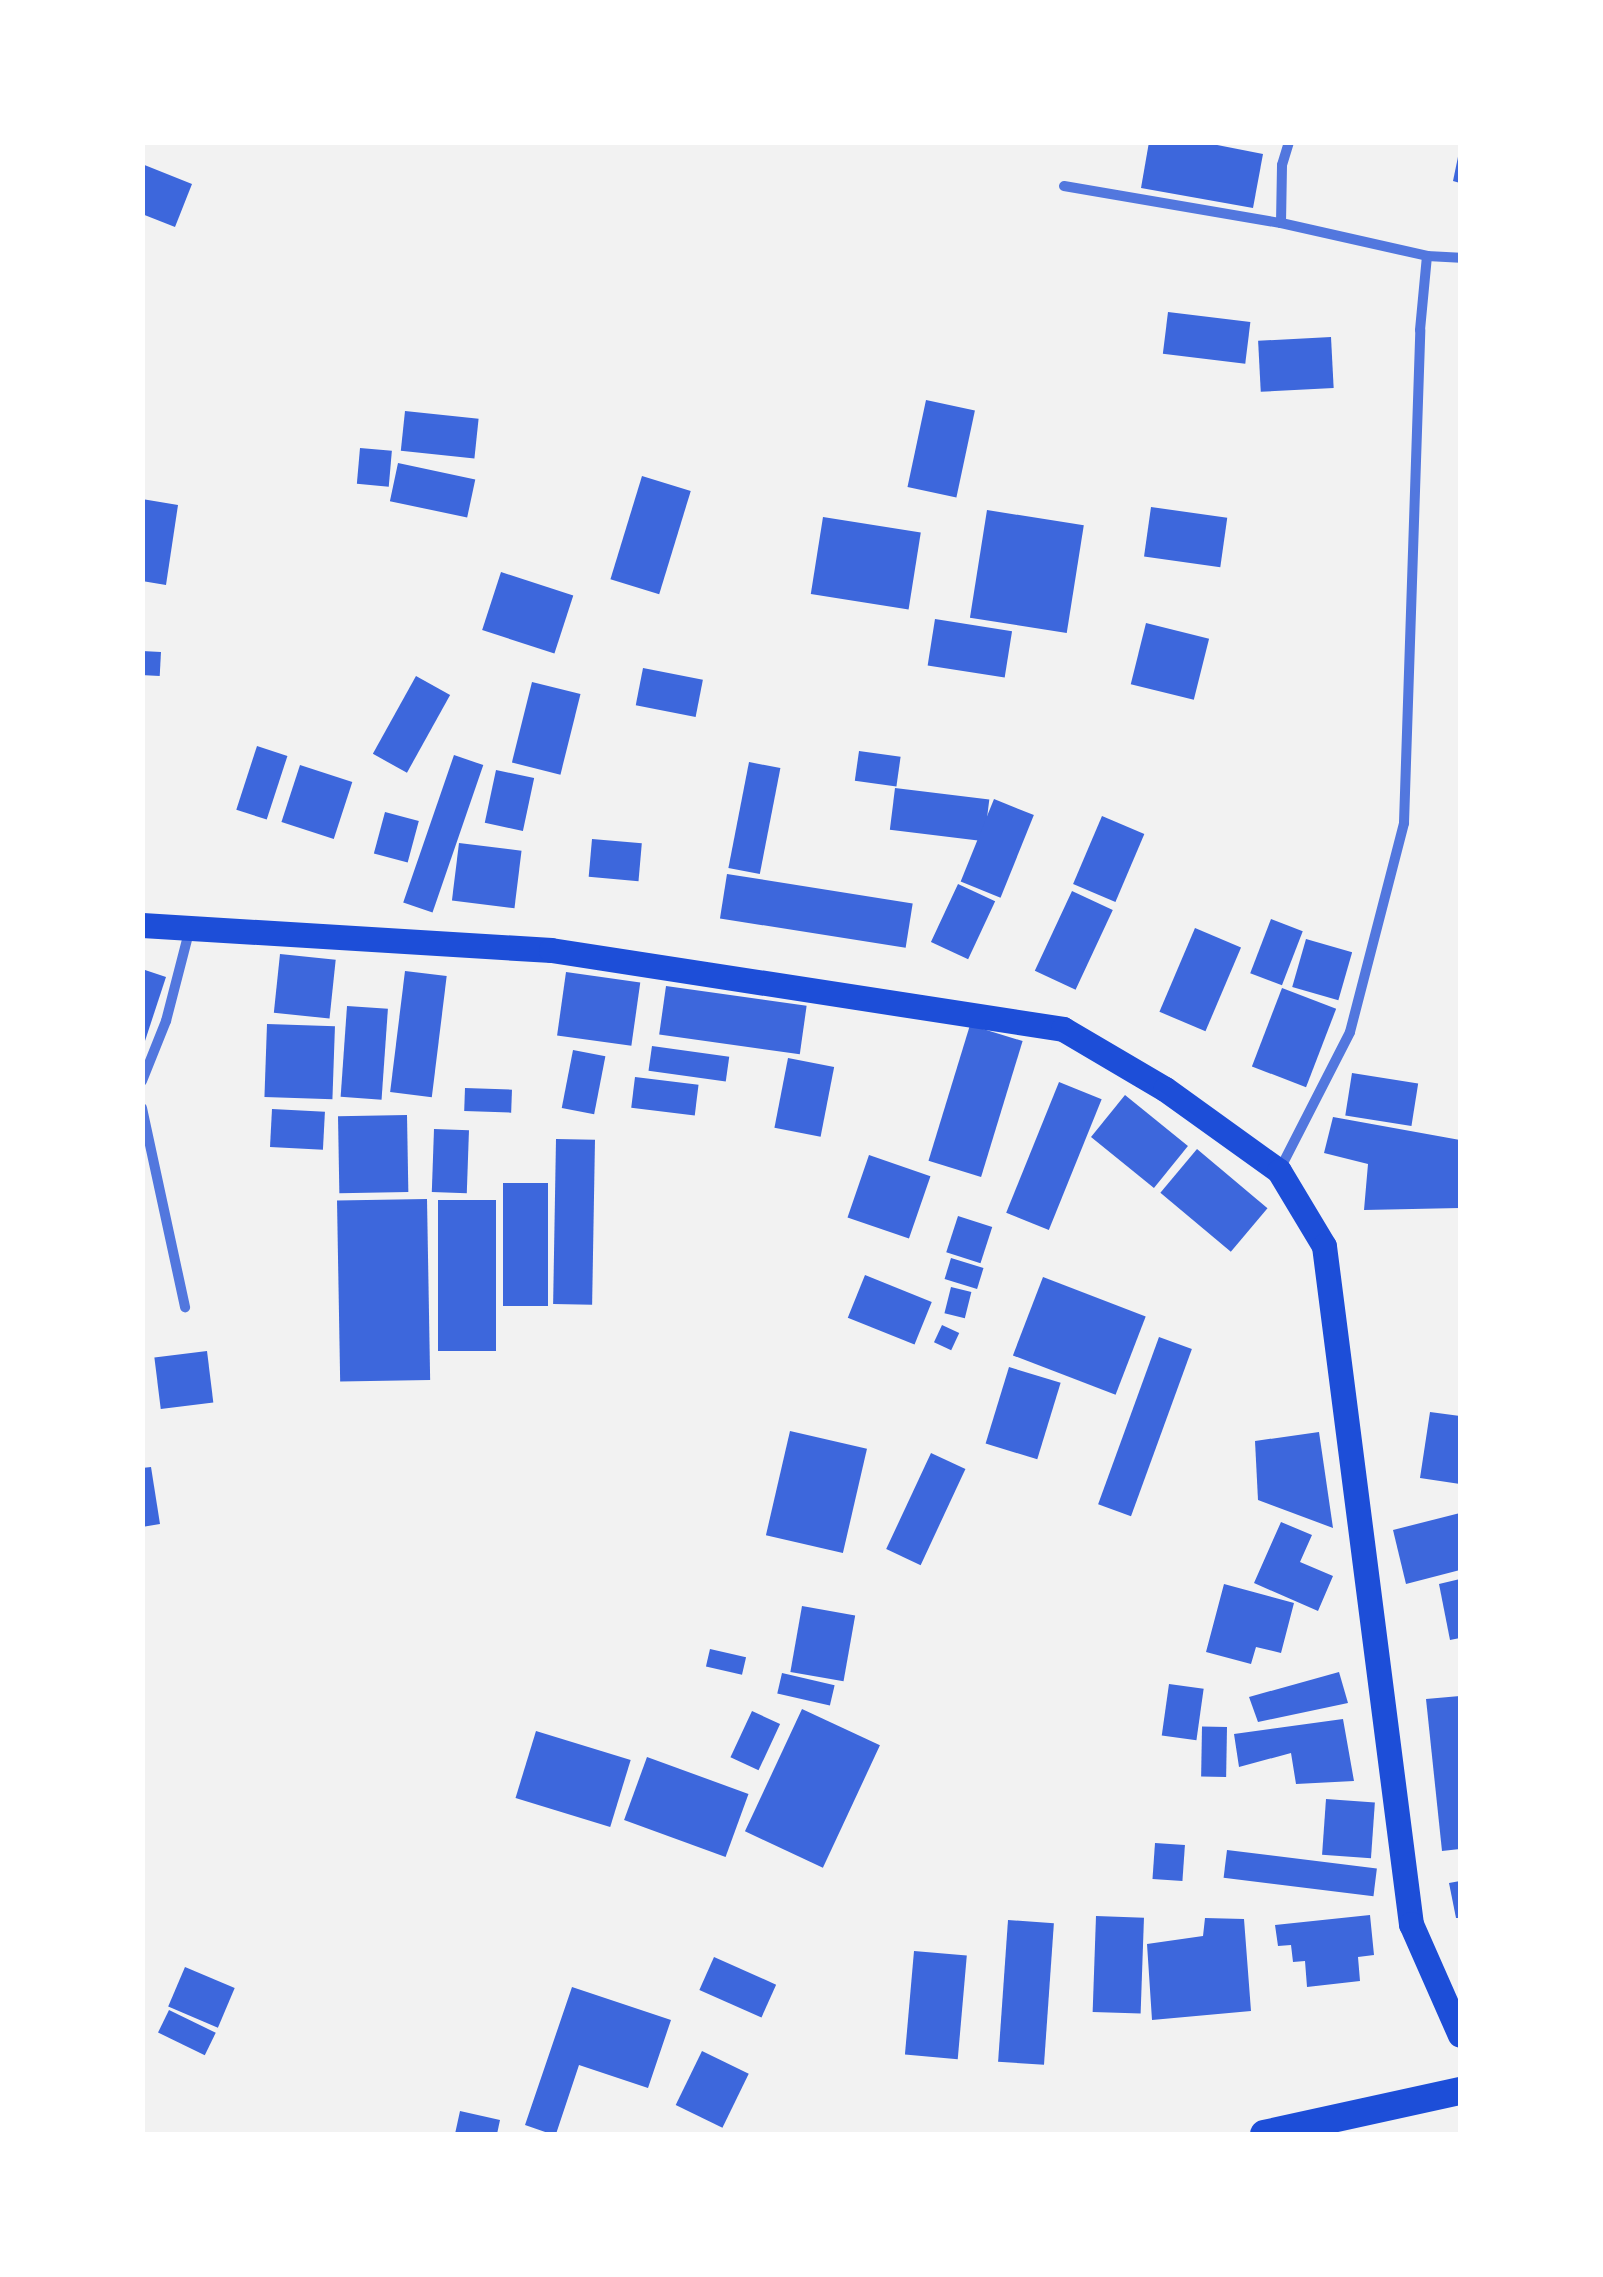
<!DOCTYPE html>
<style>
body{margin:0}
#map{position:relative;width:1603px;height:2277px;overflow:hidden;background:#f2f2f2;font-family:"Noto Sans",sans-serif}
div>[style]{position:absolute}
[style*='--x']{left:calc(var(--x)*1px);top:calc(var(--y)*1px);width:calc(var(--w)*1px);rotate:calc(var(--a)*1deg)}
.building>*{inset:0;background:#3d67dc;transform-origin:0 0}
.minor>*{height:10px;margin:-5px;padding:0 5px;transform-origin:5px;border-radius:5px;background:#5277de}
.primary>*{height:25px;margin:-12.5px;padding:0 12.5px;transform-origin:12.5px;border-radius:12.5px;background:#1d4ed8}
.trunk>*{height:28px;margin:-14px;padding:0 14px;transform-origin:14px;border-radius:14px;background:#1d4ed8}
span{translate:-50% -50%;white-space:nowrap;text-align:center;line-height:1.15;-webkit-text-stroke:8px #fff;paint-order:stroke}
.frame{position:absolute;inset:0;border:145px solid #fff;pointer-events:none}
</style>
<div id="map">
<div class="building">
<i style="clip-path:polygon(1149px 142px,1202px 142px,1263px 154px,1253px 208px,1141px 188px)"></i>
<i style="clip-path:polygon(1459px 152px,1460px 152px,1460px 183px,1453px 181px)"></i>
<i style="clip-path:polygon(142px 164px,192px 184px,175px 227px,142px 214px)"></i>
<i style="left:1168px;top:312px;width:83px;height:42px;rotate:7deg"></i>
<i style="left:1331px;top:337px;width:51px;height:73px;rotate:87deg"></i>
<i style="left:926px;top:400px;width:50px;height:89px;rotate:12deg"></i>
<i style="left:405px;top:411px;width:74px;height:40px;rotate:6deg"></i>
<i style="left:360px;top:448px;width:32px;height:36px;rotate:5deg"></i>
<i style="left:398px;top:463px;width:79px;height:39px;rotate:12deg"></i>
<i style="left:642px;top:476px;width:51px;height:108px;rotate:17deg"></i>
<i style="clip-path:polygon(142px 499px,178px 505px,166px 585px,142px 581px)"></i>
<i style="left:1151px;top:507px;width:77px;height:50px;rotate:8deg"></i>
<i style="left:987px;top:510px;width:98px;height:109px;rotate:9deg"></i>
<i style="left:823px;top:517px;width:99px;height:78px;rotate:9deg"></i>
<i style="left:501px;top:572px;width:76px;height:61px;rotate:18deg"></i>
<i style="left:935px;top:619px;width:78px;height:47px;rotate:9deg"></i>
<i style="left:1146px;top:623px;width:65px;height:63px;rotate:14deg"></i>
<i style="left:142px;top:651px;width:19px;height:24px;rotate:3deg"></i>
<i style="left:643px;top:668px;width:61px;height:38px;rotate:11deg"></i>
<i style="left:416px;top:676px;width:39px;height:89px;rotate:29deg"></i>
<i style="left:532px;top:682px;width:50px;height:83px;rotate:14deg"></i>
<i style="left:257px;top:746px;width:32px;height:67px;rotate:18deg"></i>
<i style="left:859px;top:751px;width:42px;height:30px;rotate:8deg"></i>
<i style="left:454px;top:755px;width:31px;height:156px;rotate:19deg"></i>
<i style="left:749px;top:762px;width:32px;height:108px;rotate:11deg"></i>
<i style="left:300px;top:765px;width:55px;height:60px;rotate:18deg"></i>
<i style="left:496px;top:770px;width:39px;height:54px;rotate:12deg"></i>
<i style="left:895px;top:788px;width:95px;height:42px;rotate:7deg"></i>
<i style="left:994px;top:799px;width:43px;height:89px;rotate:22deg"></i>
<i style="left:385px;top:812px;width:35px;height:43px;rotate:15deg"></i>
<i style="left:1102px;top:816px;width:46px;height:74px;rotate:23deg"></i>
<i style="left:592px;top:839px;width:50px;height:38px;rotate:5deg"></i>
<i style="left:459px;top:843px;width:63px;height:58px;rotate:7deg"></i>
<i style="left:727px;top:874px;width:188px;height:45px;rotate:9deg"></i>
<i style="left:958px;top:884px;width:41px;height:64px;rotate:25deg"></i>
<i style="left:1072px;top:891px;width:45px;height:88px;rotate:25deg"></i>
<i style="left:1271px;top:919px;width:34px;height:58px;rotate:21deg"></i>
<i style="left:1195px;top:928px;width:50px;height:91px;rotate:23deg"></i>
<i style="left:1306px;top:939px;width:48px;height:50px;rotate:16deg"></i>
<i style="left:280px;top:954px;width:56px;height:59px;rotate:6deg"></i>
<i style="clip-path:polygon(142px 969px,166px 977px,143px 1047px,142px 1046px)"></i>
<i style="left:405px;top:971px;width:42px;height:122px;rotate:7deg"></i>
<i style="left:566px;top:972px;width:75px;height:64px;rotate:8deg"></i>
<i style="left:666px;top:986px;width:142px;height:49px;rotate:8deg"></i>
<i style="left:1282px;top:988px;width:58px;height:84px;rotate:21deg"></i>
<i style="left:347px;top:1006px;width:41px;height:91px;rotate:4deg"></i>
<i style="left:267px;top:1024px;width:68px;height:73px;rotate:2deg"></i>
<i style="left:970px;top:1025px;width:55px;height:142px;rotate:17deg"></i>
<i style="left:652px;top:1046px;width:78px;height:25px;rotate:8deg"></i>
<i style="left:573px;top:1050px;width:33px;height:59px;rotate:11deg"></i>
<i style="left:788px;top:1058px;width:47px;height:71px;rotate:11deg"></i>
<i style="left:1352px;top:1073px;width:67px;height:43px;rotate:9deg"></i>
<i style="left:635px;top:1077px;width:64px;height:31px;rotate:7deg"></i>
<i style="left:1059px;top:1082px;width:46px;height:141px;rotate:22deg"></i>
<i style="left:465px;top:1088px;width:47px;height:23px;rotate:2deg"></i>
<i style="left:1125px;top:1095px;width:81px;height:54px;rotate:39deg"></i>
<i style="left:272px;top:1109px;width:53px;height:38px;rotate:3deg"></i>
<i style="left:407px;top:1115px;width:77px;height:69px;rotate:89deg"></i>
<i style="clip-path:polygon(1333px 1117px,1460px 1140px,1460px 1208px,1364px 1210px,1368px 1164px,1324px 1153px)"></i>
<i style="left:434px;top:1129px;width:35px;height:63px;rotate:2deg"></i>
<i style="left:556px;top:1139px;width:39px;height:165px;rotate:1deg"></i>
<i style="left:1197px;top:1149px;width:92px;height:57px;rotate:40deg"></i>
<i style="left:869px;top:1155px;width:65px;height:66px;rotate:19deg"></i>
<i style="left:548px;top:1183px;width:123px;height:45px;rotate:90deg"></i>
<i style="left:427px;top:1199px;width:181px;height:90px;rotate:89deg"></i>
<i style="left:496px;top:1200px;width:151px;height:58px;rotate:90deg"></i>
<i style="left:958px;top:1216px;width:36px;height:38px;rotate:18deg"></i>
<i style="left:951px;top:1258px;width:34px;height:22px;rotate:17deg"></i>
<i style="left:865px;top:1275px;width:72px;height:46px;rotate:22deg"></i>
<i style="left:1043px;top:1277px;width:110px;height:84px;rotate:21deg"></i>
<i style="left:951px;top:1287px;width:21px;height:27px;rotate:14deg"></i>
<i style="left:942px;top:1325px;width:19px;height:19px;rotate:25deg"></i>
<i style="left:1159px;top:1337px;width:35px;height:178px;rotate:20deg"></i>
<i style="left:207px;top:1351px;width:52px;height:53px;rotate:83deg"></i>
<i style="left:1009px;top:1367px;width:54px;height:80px;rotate:17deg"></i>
<i style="clip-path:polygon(1430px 1412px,1460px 1416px,1460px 1484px,1420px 1478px)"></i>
<i style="left:790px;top:1431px;width:79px;height:107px;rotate:13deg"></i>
<i style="clip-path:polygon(1319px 1432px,1333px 1528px,1258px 1500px,1255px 1441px)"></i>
<i style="left:931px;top:1453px;width:38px;height:106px;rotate:25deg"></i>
<i style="clip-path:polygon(151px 1467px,160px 1524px,142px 1527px,142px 1468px)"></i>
<i style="clip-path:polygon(1460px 1513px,1460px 1570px,1406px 1584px,1393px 1530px)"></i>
<i style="clip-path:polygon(1281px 1522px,1312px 1535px,1300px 1562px,1333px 1576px,1318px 1611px,1254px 1583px)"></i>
<i style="clip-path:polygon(1460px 1579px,1460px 1638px,1450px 1640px,1439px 1584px)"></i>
<i style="clip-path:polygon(1224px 1584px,1294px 1603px,1281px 1653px,1256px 1647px,1251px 1664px,1206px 1652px)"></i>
<i style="left:802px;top:1606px;width:54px;height:67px;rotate:10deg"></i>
<i style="left:710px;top:1649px;width:37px;height:18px;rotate:13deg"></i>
<i style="clip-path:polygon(1339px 1672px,1348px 1703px,1258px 1722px,1249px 1697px)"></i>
<i style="left:782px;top:1673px;width:54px;height:21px;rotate:13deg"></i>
<i style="left:1169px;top:1684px;width:35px;height:52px;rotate:8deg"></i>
<i style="clip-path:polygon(1460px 1696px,1460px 1849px,1442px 1851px,1426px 1699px)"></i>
<i style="left:802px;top:1709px;width:86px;height:135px;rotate:25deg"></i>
<i style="left:752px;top:1711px;width:31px;height:51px;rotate:25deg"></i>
<i style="clip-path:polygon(1343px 1719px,1354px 1781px,1296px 1784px,1291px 1753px,1239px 1767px,1234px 1734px)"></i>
<i style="left:1227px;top:1727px;width:50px;height:25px;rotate:91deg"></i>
<i style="left:536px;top:1731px;width:99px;height:70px;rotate:17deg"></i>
<i style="left:647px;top:1757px;width:108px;height:67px;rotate:20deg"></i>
<i style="left:1326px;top:1799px;width:49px;height:56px;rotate:4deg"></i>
<i style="left:1155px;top:1843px;width:30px;height:36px;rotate:4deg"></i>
<i style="left:1227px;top:1850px;width:151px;height:28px;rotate:7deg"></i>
<i style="clip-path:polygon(1460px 1881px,1460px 1918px,1456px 1918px,1449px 1883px)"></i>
<i style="clip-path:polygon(1370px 1915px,1374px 1955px,1358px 1957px,1360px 1981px,1307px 1987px,1305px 1961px,1293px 1962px,1291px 1945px,1278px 1946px,1275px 1925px)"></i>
<i style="left:1096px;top:1916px;width:48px;height:96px;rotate:2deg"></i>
<i style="clip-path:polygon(1205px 1918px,1244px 1919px,1251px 2011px,1152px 2020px,1147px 1944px,1203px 1936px)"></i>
<i style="left:1008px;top:1920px;width:46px;height:142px;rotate:4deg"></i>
<i style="left:914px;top:1951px;width:53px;height:104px;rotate:5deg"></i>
<i style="left:714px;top:1957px;width:68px;height:36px;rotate:24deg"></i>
<i style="left:185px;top:1967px;width:54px;height:43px;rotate:23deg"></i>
<i style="clip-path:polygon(572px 1987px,671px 2020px,648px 2088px,579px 2065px,556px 2134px,551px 2134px,525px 2125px)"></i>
<i style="left:169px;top:2010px;width:52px;height:25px;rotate:26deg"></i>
<i style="left:702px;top:2051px;width:52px;height:60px;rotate:26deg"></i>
<i style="clip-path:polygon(460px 2111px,500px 2120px,497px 2134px,455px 2134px)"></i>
</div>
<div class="minor">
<i style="--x:1064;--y:186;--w:220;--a:9.7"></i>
<i style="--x:1281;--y:223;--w:150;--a:12.7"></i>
<i style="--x:1427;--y:256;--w:33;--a:3"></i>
<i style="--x:1281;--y:223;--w:58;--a:-89"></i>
<i style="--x:1282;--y:165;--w:24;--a:-73"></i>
<i style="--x:142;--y:1081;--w:65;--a:-68.2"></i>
<i style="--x:166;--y:1021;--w:96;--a:-75.5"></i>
<i style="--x:142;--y:1108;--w:204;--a:77.8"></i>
<i style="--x:1279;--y:1171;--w:156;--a:-62.9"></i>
<i style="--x:1350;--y:1032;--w:216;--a:-75.5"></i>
<i style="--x:1404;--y:823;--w:493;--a:-88.1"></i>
<i style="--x:1420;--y:330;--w:74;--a:-84.6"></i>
</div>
<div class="primary">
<i style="--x:142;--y:925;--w:410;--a:3.5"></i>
<i style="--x:551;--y:950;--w:518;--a:8.77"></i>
<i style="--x:1063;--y:1029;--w:118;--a:30.5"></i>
<i style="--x:1165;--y:1089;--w:140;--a:35.7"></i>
<i style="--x:1279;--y:1171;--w:87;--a:59"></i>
<i style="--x:1324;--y:1246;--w:684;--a:82.69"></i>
<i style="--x:1411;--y:1924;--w:121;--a:66.2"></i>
</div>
<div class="trunk">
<i style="--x:1264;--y:2134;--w:201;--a:-12.4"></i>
</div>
<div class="frame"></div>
</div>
